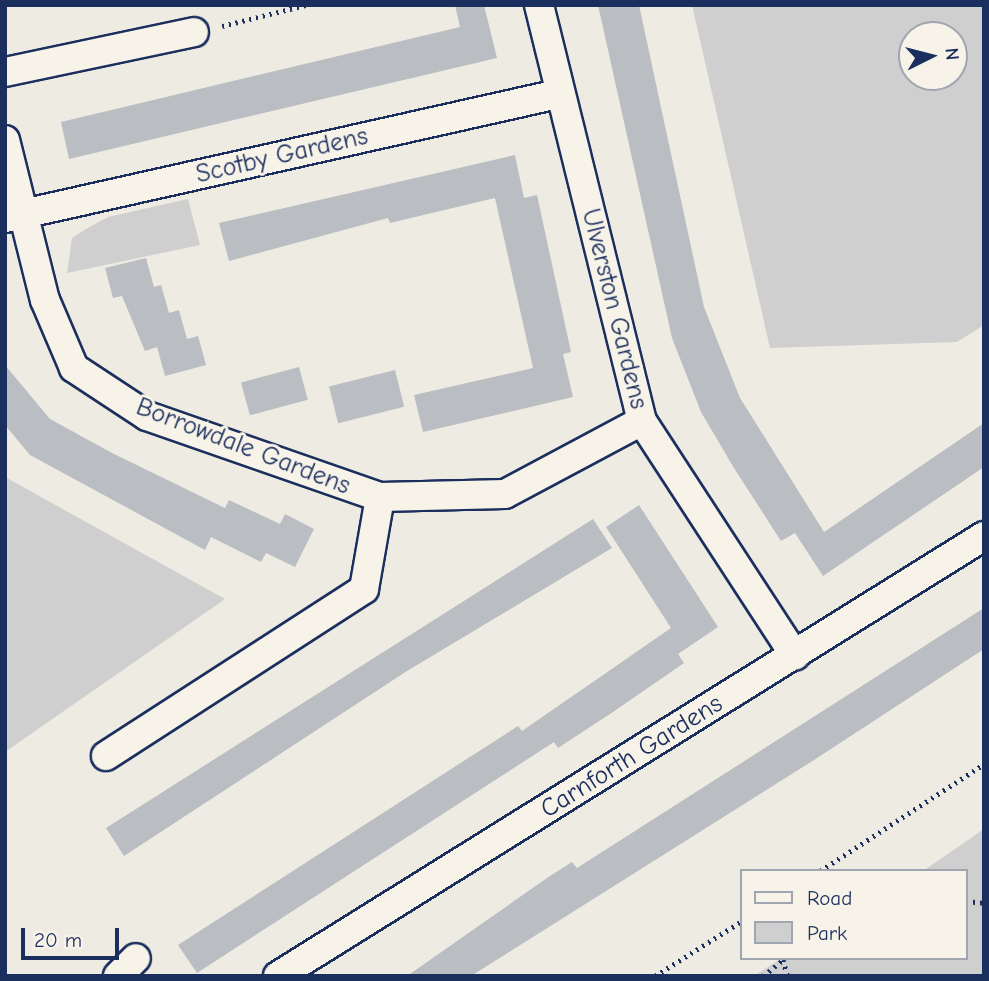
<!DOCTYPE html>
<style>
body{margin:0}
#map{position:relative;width:989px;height:981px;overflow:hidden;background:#eeebe2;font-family:"Comic Neue",sans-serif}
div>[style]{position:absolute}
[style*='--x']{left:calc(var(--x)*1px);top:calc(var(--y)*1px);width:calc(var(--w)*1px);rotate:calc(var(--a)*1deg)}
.green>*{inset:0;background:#cfcfcf}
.building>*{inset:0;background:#babdc2;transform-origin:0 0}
.path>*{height:4.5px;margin-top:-2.25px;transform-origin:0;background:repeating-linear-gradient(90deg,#1b2f5e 0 2px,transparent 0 7px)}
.roads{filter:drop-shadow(2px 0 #1b2f5e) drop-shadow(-2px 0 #1b2f5e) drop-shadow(0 2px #1b2f5e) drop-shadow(0 -2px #1b2f5e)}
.street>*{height:28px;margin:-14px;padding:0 14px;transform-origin:14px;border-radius:14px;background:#f7f3e8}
span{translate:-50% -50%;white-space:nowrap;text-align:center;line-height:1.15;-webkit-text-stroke:6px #f7f3e8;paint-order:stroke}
.street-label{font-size:26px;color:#1b2f5e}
.frame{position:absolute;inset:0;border:7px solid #1b2f5e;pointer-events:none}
.legend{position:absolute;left:740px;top:869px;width:228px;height:91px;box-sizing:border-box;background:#f7f3e8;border:2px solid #9fa5b1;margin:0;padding:9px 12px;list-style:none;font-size:21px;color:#1b2f5e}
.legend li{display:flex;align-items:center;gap:14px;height:35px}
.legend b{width:35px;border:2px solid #9fa5b1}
.north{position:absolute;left:898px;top:21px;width:70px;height:70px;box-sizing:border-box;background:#f7f3e8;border:2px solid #9fa5b1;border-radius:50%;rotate:84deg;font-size:19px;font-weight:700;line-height:28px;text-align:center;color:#1b2f5e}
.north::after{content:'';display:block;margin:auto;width:24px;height:32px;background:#1b2f5e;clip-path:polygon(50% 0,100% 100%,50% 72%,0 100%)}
.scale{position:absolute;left:21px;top:928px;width:98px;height:32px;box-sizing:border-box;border:4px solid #1b2f5e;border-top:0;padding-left:9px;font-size:21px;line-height:24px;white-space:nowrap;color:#1b2f5e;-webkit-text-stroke:5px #f7f3e8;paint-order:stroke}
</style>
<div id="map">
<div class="green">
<i style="clip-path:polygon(evenodd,692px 5px,984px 5px,984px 325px,957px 342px,770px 348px,692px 5px,912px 35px,954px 35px,954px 77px,912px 77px,912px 35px)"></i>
<i style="clip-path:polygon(188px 199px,200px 245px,67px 273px,72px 238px,86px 229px,108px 217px)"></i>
<i style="clip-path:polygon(5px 477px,225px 599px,5px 752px)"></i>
<i style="clip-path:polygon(984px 829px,984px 976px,754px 976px,782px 958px,966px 958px,966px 871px,923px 871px)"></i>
</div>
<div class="building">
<i style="clip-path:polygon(455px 5px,484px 5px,497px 58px,69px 159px,61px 122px,460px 27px)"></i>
<i style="clip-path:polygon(598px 5px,639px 5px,704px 307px,740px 398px,824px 532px,984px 423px,984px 467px,823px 576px,795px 533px,781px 541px,734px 468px,701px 412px,672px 338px)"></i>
<i style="clip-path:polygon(515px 155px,524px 198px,537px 195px,571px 352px,563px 354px,573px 397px,423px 432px,414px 395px,533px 368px,495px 198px,390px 223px,388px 218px,229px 261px,219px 223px)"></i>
<i style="clip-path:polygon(146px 258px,154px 287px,161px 285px,169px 313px,179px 310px,187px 339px,198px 336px,206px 365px,165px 376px,157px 347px,145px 351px,122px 296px,113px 298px,105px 268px)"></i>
<i style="clip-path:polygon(5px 365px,50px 419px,112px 453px,225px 508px,229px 500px,280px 524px,285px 514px,314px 529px,295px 567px,266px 553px,261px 562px,211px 537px,205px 550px,30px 455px,5px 425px)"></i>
<i style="left:299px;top:367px;width:34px;height:60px;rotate:75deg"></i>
<i style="left:395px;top:370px;width:38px;height:68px;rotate:76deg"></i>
<i style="clip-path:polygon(639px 505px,718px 627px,678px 654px,684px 663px,613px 712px,558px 748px,554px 742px,197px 973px,178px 945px,518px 726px,522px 731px,671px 628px,606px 527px)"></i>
<i style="clip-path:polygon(593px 519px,612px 548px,407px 671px,124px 856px,106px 828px)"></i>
<i style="clip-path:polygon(984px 608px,984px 649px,814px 760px,471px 976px,407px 976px,547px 878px,572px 862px,577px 868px)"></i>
</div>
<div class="path">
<i style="--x:222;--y:26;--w:87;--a:-14"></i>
<i style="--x:820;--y:871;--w:196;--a:-33.1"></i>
<i style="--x:966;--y:901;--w:18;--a:6"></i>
<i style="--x:783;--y:960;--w:17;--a:73"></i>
<i style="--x:655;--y:976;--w:103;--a:-32.3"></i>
<i style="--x:763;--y:976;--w:28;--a:-39"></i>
</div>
<div class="roads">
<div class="street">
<i style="--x:539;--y:5;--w:429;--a:76.1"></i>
<i style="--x:642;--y:421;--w:280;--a:56.9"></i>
<i style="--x:5;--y:72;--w:193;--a:-11.9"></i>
<i style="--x:5;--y:140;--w:165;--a:76"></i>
<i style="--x:45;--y:300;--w:74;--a:66.9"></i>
<i style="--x:74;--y:368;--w:87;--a:33.3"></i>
<i style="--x:147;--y:416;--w:247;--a:19.2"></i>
<i style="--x:380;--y:497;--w:125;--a:-1.4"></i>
<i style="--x:505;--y:494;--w:155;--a:-28.1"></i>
<i style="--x:5;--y:218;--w:567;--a:-12.64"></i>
<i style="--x:106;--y:756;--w:307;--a:-32.9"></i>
<i style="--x:364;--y:589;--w:93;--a:-80.1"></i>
<i style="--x:118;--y:976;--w:25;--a:-45"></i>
<i style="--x:278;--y:976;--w:832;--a:-31.93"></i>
</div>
</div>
<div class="street-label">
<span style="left:282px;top:156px;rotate:-13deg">Scotby Gardens</span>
<span style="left:614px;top:309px;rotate:76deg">Ulverston Gardens</span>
<span style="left:243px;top:447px;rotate:21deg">Borrowdale Gardens</span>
<span style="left:632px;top:757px;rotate:-32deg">Carnforth Gardens</span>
</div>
<div class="frame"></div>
<ul class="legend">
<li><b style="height:9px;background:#f7f3e8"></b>Road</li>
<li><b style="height:19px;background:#cfcfcf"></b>Park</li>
</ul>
<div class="north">N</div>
<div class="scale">20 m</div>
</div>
